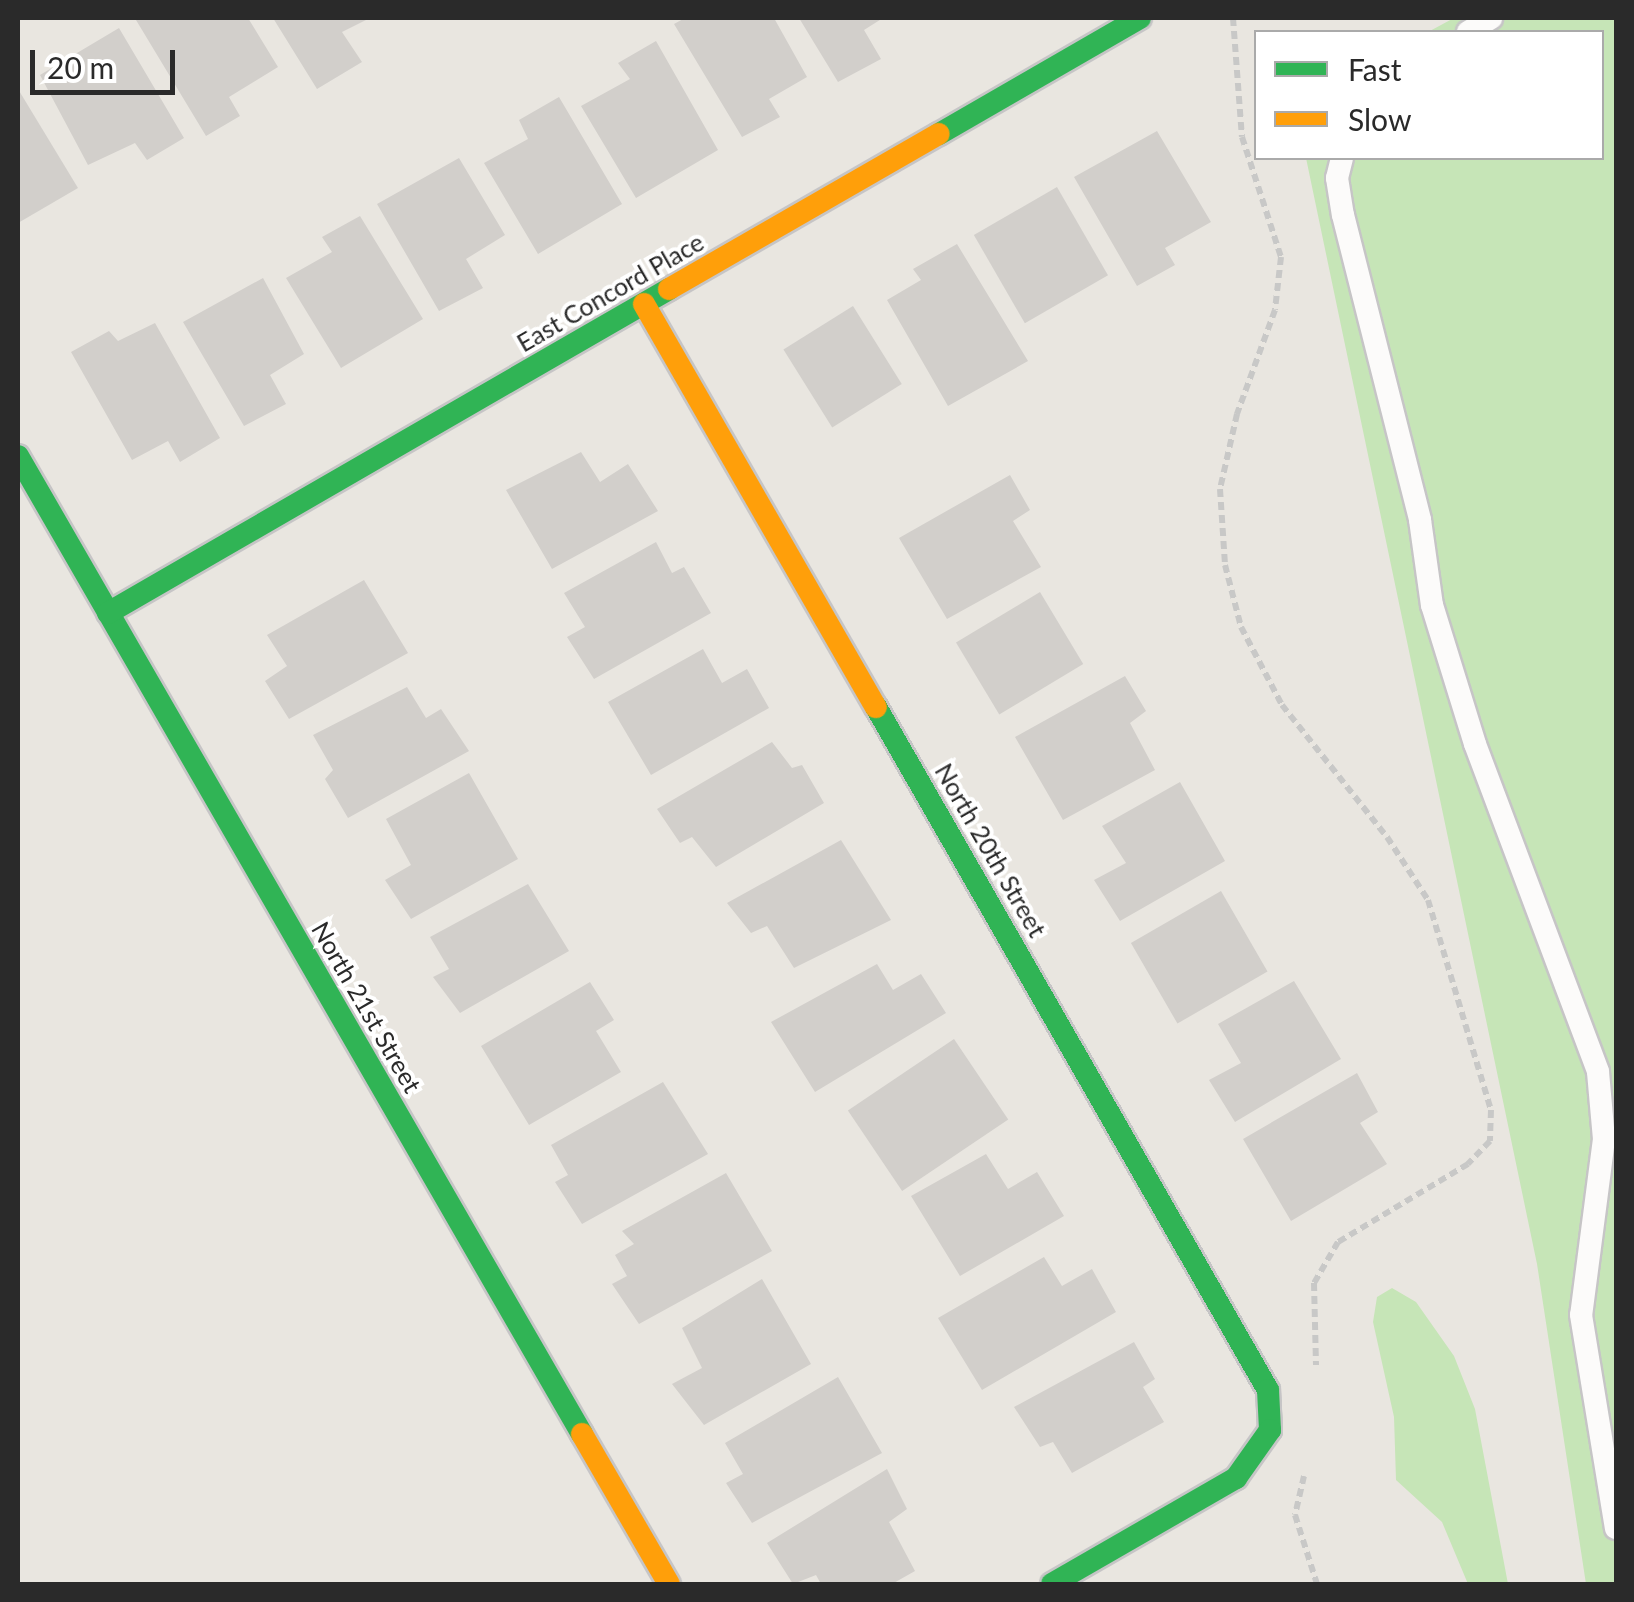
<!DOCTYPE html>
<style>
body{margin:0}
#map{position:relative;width:1634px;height:1602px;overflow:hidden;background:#e9e6e0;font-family:Lato,sans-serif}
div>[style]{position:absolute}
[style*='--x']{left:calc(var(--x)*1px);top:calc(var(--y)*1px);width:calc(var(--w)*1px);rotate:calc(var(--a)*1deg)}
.green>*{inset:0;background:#c6e5b7}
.building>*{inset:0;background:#d2cfcb;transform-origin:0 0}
.path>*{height:6px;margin-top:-3px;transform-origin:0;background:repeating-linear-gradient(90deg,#c8c8c7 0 8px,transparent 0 13px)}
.roads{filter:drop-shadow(2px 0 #c6c5c6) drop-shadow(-2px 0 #c6c5c6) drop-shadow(0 2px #c6c5c6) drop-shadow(0 -2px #c6c5c6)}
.lane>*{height:22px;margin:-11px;padding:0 11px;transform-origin:11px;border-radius:11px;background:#fcfbfa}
.fast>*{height:22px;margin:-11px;padding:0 11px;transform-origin:11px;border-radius:11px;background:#30b455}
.slow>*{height:22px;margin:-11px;padding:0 11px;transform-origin:11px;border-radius:11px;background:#ff9f0a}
span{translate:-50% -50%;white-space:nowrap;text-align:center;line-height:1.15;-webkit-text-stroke:8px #fff;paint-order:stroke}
.street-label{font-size:25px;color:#2a2a2a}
.frame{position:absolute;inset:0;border:20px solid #2a2a2a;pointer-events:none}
.legend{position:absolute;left:1254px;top:30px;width:350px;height:130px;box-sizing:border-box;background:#fff;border:2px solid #aaa;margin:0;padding:12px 18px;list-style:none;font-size:30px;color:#2a2a2a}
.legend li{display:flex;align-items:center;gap:20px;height:50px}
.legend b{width:50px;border:2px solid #aaa}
.scale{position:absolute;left:30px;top:50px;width:145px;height:45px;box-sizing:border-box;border:5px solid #2a2a2a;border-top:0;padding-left:12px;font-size:30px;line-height:35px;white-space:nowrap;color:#2a2a2a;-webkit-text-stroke:8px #fff;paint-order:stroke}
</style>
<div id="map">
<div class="green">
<i style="clip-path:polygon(1454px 18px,1616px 18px,1616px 1584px,1586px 1584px,1537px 1264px,1306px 158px,1602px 158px,1602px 32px,1428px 32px)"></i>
<i style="clip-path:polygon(1392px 1288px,1416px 1302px,1454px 1356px,1475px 1409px,1508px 1584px,1468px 1584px,1442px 1522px,1396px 1480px,1394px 1417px,1373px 1322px,1377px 1297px)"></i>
</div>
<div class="building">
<i style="clip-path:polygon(248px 18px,278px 67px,229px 97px,240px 116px,206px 136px,136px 20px)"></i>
<i style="clip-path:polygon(273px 18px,370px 18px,342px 32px,362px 62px,317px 89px)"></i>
<i style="clip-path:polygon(685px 18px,774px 18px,807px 77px,769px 99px,780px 117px,742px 137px,674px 24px)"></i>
<i style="clip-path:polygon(799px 18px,883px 18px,864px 30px,881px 59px,838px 82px)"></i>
<i style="clip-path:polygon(119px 28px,184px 138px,147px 160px,135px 143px,88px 165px,40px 75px)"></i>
<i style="clip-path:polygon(656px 41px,718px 150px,636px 198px,581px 106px,630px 79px,618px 63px)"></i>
<i style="clip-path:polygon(18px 89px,78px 188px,18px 223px)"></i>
<i style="clip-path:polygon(559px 97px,622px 204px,538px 254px,484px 163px,528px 139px,519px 120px)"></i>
<i style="clip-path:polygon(1157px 131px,1211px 222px,1165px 248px,1175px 265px,1137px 286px,1074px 177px)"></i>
<i style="clip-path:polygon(459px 158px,505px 235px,466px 259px,483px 288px,439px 311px,377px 204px)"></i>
<i style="left:1057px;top:187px;width:102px;height:96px;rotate:60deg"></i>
<i style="clip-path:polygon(360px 216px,423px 319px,341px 368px,286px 278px,332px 252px,322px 237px)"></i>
<i style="clip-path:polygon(957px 244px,1028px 361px,948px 406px,887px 300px,921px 280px,913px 269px)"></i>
<i style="clip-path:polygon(263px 278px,304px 354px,270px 375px,286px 404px,244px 426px,183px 322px)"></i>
<i style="left:853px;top:306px;width:92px;height:82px;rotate:58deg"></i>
<i style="clip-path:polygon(155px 323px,220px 438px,180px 462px,168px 441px,132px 460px,71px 352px,109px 331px,118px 341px)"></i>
<i style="clip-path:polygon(581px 452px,600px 482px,628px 464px,658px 511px,552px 569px,506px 490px)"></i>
<i style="clip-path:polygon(1010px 475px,1030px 510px,1013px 521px,1041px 567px,947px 619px,899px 538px)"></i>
<i style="clip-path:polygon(656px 542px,672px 573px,684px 567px,711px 613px,594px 679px,567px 637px,585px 627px,564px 593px)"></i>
<i style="clip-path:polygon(364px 580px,408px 653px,289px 719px,265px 681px,287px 666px,267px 635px)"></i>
<i style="left:1040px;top:592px;width:84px;height:98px;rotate:59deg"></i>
<i style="clip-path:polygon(703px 649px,722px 683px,747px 669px,769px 708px,651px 775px,608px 702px)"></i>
<i style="clip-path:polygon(1125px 676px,1146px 711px,1130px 723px,1155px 770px,1063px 820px,1015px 737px)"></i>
<i style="clip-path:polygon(407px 687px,426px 718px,441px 709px,469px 751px,348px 818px,325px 779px,333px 770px,313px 735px)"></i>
<i style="clip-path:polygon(772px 742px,792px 768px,802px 765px,824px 803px,716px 867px,692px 837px,680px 843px,657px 809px)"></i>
<i style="clip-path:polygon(469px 773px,518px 859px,411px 919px,385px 880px,411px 865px,386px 819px)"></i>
<i style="clip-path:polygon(1180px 782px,1225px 861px,1120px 921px,1094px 880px,1126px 863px,1102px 826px)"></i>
<i style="clip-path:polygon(841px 840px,891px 920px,794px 968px,767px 926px,751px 933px,727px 903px)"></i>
<i style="clip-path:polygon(528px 884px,569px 951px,460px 1013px,433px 977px,449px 969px,430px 937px)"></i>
<i style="left:1221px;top:891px;width:93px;height:104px;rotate:60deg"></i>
<i style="clip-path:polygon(877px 964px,893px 990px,921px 974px,946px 1013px,815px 1092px,771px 1022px)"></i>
<i style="clip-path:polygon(1294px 981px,1341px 1059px,1235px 1122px,1209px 1080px,1241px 1063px,1218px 1024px)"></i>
<i style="clip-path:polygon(590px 982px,614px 1020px,596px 1031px,621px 1072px,529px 1125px,481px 1046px)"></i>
<i style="left:954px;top:1039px;width:97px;height:128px;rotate:56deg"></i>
<i style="clip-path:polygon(1357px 1073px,1378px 1112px,1360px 1123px,1387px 1164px,1291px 1221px,1243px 1139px)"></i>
<i style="clip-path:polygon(663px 1082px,708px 1154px,582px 1224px,555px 1182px,568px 1175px,551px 1145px)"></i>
<i style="clip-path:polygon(986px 1154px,1008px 1189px,1037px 1172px,1064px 1216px,960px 1276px,911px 1196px)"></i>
<i style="clip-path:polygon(726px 1173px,772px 1251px,639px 1324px,612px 1284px,627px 1276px,615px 1255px,634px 1244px,622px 1231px)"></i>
<i style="clip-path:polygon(1044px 1257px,1062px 1286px,1092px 1269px,1116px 1312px,982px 1390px,938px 1318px)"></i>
<i style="clip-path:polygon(762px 1279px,811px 1364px,704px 1425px,672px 1384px,702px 1368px,682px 1328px)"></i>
<i style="clip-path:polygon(1134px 1342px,1155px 1379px,1143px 1387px,1164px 1422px,1072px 1473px,1053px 1442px,1040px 1447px,1014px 1407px)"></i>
<i style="clip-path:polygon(838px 1377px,882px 1453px,752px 1523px,726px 1483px,743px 1474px,725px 1443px)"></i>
<i style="clip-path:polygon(887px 1469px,907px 1509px,889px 1522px,915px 1571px,892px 1584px,821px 1584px,816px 1575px,793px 1584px,767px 1543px)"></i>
</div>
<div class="path">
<i style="--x:1233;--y:18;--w:119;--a:85.7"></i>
<i style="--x:1242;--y:137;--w:126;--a:72"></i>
<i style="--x:1281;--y:257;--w:53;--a:96.5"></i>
<i style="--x:1275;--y:310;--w:111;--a:110.1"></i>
<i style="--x:1237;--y:414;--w:77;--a:102.8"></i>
<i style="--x:1220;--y:489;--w:76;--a:86.2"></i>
<i style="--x:1225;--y:565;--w:64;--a:75.5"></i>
<i style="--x:1241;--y:627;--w:88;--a:62.3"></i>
<i style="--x:1282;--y:705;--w:169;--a:51.5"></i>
<i style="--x:1387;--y:837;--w:75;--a:56.9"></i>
<i style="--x:1428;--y:900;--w:219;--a:73.3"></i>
<i style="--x:1491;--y:1110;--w:31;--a:92"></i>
<i style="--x:1490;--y:1141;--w:32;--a:134"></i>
<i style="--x:1468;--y:1164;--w:152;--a:149"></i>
<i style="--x:1338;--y:1242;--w:48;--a:120.3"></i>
<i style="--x:1314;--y:1283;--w:82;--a:88.6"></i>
<i style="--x:1304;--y:1476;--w:40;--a:103"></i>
<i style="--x:1295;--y:1515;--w:72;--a:72.3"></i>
</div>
<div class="roads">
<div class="lane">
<i style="--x:1468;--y:32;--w:27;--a:-31"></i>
<i style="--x:1342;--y:158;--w:21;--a:104"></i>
<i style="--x:1337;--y:178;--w:37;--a:81"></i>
<i style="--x:1343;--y:215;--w:315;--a:75.8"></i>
<i style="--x:1420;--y:520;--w:86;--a:82"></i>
<i style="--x:1432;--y:605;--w:145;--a:72.8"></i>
<i style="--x:1475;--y:744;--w:350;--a:69.4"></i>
<i style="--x:1598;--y:1072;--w:67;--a:84.9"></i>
<i style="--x:1604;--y:1139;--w:177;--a:97.4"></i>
<i style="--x:1581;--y:1315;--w:216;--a:80.7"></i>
</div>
<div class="fast">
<i style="--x:939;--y:134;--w:232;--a:-30"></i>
<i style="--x:18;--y:456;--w:1129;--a:60.03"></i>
<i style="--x:108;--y:613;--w:648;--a:-30.01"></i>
<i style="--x:876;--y:707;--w:787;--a:60.15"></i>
<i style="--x:1268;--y:1390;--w:40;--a:87.1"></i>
<i style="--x:1270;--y:1430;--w:59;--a:125.3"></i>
<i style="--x:1236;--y:1478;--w:212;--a:150.1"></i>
</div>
<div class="slow">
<i style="--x:669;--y:289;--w:311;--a:-29.9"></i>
<i style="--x:644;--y:304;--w:465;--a:60.1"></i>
<i style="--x:582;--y:1434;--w:173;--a:59.9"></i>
</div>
</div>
<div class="street-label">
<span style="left:610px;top:292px;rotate:-30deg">East Concord Place</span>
<span style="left:991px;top:850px;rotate:60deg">North 20th Street</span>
<span style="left:367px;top:1007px;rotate:60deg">North 21st Street</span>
</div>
<div class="frame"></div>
<ul class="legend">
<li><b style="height:12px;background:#30b455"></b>Fast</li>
<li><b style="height:12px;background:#ff9f0a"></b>Slow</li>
</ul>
<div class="scale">20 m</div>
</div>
